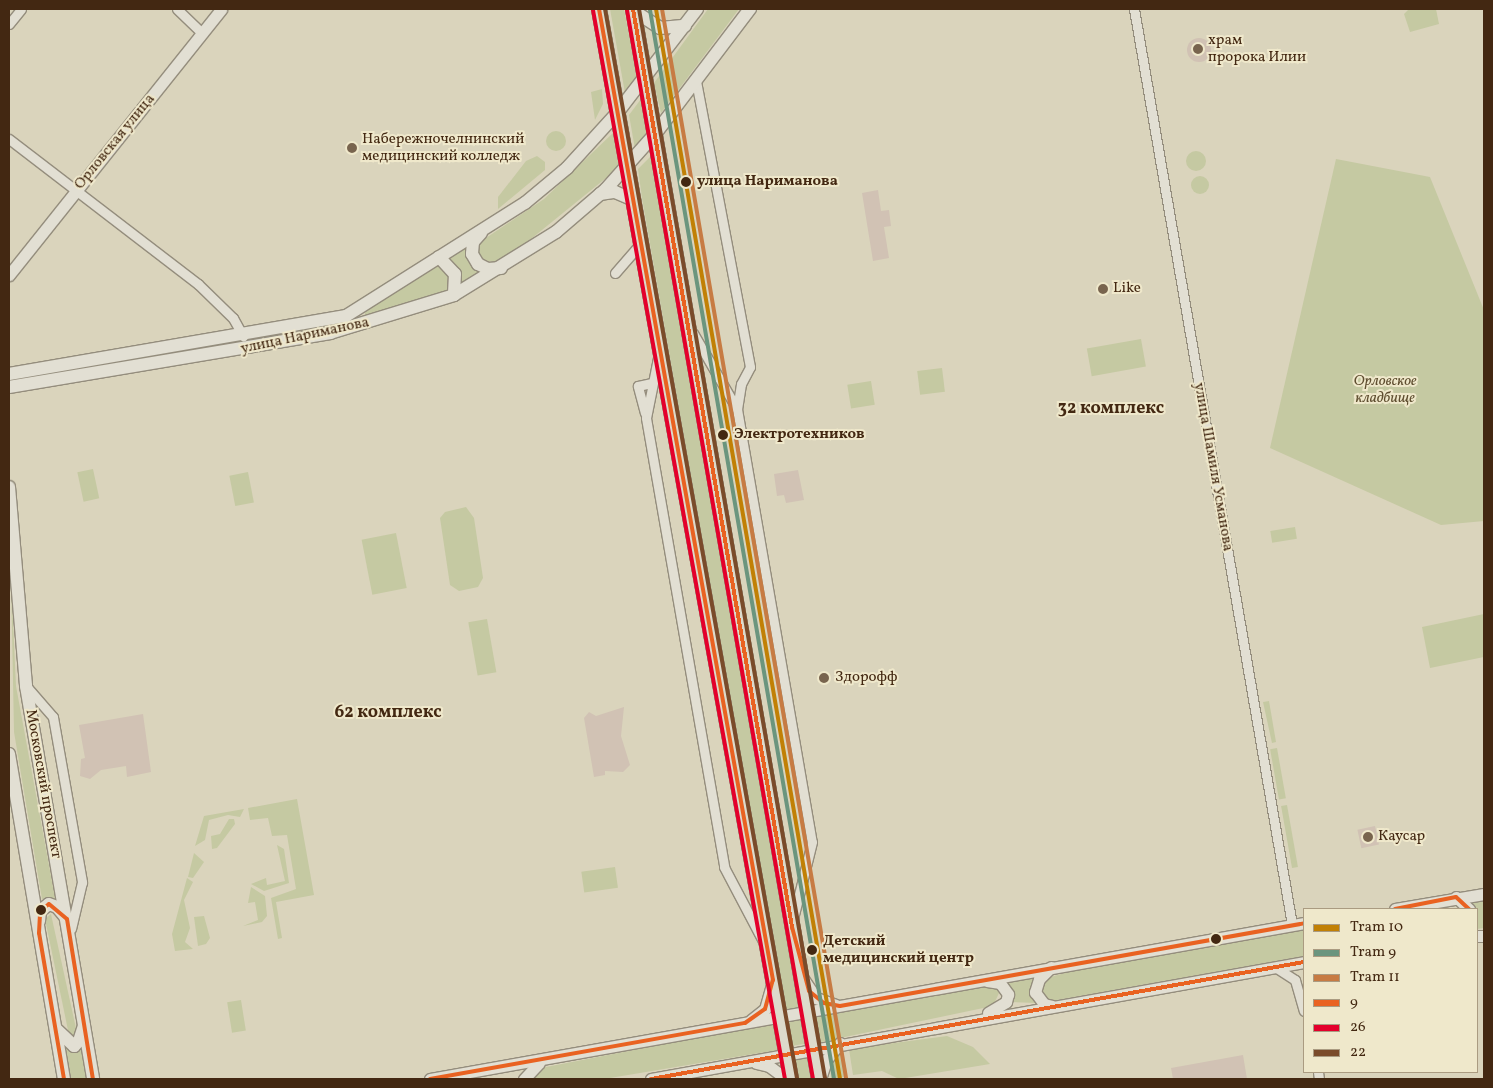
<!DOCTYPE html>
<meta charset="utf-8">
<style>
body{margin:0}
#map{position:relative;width:1493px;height:1088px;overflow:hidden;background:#dad4bc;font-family:Vollkorn,serif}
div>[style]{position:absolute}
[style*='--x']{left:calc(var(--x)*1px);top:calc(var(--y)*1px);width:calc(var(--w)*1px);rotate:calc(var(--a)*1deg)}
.green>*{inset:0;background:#c5c9a2;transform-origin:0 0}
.round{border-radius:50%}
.building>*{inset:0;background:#d1c2b4;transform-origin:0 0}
.roads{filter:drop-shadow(1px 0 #948d7d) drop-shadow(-1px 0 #948d7d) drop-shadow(0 1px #948d7d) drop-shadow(0 -1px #948d7d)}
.minor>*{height:9px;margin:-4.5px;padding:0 4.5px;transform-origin:4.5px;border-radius:4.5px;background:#e2dfd3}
.tertiary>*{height:11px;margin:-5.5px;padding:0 5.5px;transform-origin:5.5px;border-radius:5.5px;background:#e2dfd3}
.secondary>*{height:12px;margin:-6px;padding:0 6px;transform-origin:6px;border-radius:6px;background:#e2dfd3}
.primary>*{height:14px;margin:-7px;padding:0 7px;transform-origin:7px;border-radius:7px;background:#dddacb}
.bus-1>*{height:4px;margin:-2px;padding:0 2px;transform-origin:2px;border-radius:2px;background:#e96221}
.bus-2>*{height:4px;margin:-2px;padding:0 2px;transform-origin:2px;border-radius:2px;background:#e4002b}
.bus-3>*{height:4px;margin:-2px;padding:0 2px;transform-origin:2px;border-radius:2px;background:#7a4b2a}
.tram-1>*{height:4px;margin:-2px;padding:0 2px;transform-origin:2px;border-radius:2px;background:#c18005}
.tram-2>*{height:4px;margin:-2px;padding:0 2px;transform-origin:2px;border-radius:2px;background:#6b957e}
.tram-3>*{height:4px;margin:-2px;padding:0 2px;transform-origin:2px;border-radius:2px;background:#c77b43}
.dots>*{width:14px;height:14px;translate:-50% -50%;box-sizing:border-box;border:2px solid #efe8cb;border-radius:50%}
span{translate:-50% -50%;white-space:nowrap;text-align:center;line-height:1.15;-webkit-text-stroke:4px #efe8cb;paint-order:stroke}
.poi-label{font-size:15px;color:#432812}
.left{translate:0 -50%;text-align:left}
.street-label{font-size:15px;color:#432812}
.stop-label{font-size:15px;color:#432812;font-weight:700}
.park-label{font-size:15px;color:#5f4e30;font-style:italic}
.quarter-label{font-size:18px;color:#432812;font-weight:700}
.frame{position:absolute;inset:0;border:10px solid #432812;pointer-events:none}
.legend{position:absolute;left:1303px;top:908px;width:175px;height:165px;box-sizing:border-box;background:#efe8cb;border:1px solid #aa9b81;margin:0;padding:6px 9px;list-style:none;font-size:15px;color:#432812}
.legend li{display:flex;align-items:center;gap:10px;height:25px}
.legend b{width:25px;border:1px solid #aa9b81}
</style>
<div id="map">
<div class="green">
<i style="clip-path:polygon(610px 9px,624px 9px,637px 77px,625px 93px)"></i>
<i style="clip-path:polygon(708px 9px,739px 9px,661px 113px,654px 83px)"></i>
<i style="clip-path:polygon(1409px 9px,1436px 9px,1439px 24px,1410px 32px,1404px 14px)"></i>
<i style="clip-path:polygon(602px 89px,603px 104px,595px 120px,591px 92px)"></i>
<i style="clip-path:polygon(641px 99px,647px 134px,635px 149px,629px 115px)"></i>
<i class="round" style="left:546px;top:131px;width:20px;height:20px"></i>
<i style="clip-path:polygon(614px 132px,621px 164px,606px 178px,526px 243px,495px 262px,482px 260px,476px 248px,480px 242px,544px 199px)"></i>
<i class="round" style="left:1186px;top:151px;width:20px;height:20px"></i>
<i style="clip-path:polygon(537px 156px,545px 162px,545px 170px,498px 209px,498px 197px,526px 161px)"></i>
<i style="clip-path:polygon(651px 156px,799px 1009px,785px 1011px,642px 198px,638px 169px)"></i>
<i style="clip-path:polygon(1336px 159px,1430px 177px,1484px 310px,1484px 521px,1441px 525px,1270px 448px)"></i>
<i class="round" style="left:1191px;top:176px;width:18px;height:18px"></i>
<i style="clip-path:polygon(469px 245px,482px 274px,460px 285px,457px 267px,449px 257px)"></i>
<i style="clip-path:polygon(440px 265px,448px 273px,451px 289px,364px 317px,366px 310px)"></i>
<i style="left:1141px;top:339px;width:28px;height:55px;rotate:80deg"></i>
<i style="left:942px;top:368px;width:24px;height:25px;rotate:83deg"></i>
<i style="left:871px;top:381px;width:24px;height:24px;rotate:81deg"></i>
<i style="left:93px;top:469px;width:30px;height:16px;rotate:78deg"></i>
<i style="left:248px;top:472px;width:31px;height:19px;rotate:79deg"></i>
<i style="clip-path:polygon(466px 507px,474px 518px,483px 578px,478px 587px,459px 591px,450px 585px,440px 518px,445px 512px)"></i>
<i style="left:1295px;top:527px;width:12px;height:25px;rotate:81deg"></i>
<i style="left:396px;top:533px;width:56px;height:35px;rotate:79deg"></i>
<i style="clip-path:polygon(11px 579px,16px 686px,55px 898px,42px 899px,14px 732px)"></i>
<i style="clip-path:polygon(1484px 614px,1484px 657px,1430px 668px,1422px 627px)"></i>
<i style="left:487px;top:619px;width:54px;height:19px;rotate:80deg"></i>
<i style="clip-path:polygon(1269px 701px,1276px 742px,1272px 743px,1263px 702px)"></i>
<i style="left:1277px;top:748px;width:51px;height:7px;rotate:80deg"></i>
<i style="clip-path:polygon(297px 799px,314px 895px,276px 902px,282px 938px,278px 939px,271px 898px,296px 889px,287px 835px,272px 836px,268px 818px,250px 820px,248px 808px)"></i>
<i style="left:1287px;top:805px;width:63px;height:6px;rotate:80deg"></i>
<i style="clip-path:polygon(244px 809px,240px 817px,228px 815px,209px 820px,205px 840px,195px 846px,204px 816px)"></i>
<i style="clip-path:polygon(229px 819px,234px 819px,235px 824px,217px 848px,212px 849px,211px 836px,220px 834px)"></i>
<i style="clip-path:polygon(277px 845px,284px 849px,289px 883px,264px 891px,251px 884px,266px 878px,267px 885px,285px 881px)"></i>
<i style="clip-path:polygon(194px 853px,204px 862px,193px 878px,188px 877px)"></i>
<i style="left:615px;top:867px;width:21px;height:34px;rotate:82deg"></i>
<i style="clip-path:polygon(187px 878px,193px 882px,184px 900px,190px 928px,185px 942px,193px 949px,175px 951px,172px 934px)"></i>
<i style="clip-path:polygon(251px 887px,265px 896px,267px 916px,262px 922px,243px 926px,258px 920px,255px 902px,248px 903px)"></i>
<i style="clip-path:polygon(1484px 896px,1484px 928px,1477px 929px,1477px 909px,1468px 900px)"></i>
<i style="clip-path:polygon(51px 914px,77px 1033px,74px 1038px,69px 1035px,45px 919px)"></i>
<i style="clip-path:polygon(204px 916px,210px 938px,206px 944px,198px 946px,194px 917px)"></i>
<i style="clip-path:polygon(1304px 928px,1304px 956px,1051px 1001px,1043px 996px,1041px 989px,1047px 978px,1090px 966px)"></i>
<i style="clip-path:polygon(1033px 975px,1032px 984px,1037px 1003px,1011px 1002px,1008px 980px)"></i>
<i style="clip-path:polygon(988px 985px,996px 986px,999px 993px,993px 1006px,821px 1042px,816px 1016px)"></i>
<i style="left:241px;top:1000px;width:31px;height:14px;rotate:81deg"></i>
<i style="left:801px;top:1019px;width:25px;height:14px;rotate:81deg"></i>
<i style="clip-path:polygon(773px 1023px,778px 1050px,604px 1079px,531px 1079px,541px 1068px)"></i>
<i style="clip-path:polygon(947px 1036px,973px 1047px,990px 1064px,899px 1079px,882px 1071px,853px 1075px,849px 1049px)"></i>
<i style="clip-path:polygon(81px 1045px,86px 1079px,71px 1079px,65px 1048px,71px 1050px)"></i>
<i style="clip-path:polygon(843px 1050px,847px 1073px,844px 1077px,831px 1079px,830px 1061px)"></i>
<i style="left:807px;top:1055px;width:24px;height:13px;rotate:81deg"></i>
</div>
<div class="building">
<i class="round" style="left:1187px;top:38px;width:24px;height:24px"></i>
<i style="clip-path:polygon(878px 190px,881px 211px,889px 210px,891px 226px,884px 227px,889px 258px,873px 261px,862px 193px)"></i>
<i style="clip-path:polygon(798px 470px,804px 500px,786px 503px,784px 495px,777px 496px,774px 474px)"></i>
<i style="clip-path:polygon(624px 707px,621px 736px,630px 765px,623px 772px,605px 771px,605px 775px,594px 777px,584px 718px,589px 712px,596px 716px)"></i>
<i style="clip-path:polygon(143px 714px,151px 772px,127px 777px,126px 766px,101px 770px,90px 779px,80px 776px,81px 759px,85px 758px,79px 725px)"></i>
<i style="left:1375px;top:826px;width:19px;height:18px;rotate:78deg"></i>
<i style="clip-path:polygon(1243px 1055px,1247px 1079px,1173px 1079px,1171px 1068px)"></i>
</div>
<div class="roads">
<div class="minor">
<i style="--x:177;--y:9;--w:35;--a:44"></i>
<i style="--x:1134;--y:9;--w:930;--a:80.21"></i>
<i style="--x:9;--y:24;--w:19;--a:-51"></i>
<i style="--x:696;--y:81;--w:291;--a:79.3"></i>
<i style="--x:750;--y:367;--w:19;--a:118"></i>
<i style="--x:741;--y:384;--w:25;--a:99"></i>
<i style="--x:9;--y:139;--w:238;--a:37.5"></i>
<i style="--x:198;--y:284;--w:49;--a:44.2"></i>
<i style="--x:233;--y:318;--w:21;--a:61"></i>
<i style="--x:615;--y:273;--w:40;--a:-49"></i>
<i style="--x:693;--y:333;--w:88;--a:59.9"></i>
<i style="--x:737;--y:409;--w:439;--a:80.2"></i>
<i style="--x:812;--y:842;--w:79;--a:103.9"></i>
<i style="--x:659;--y:353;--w:66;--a:101.3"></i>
<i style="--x:646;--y:418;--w:456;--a:80.1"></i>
<i style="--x:724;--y:867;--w:86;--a:62.2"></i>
<i style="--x:645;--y:413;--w:28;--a:-105"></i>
<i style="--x:638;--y:386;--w:13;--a:-13"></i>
<i style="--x:26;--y:686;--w:41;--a:48.9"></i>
<i style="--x:53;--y:717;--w:168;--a:80"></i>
<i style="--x:82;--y:882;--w:48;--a:103.2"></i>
<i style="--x:1275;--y:967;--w:24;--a:33"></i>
<i style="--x:1295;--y:980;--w:32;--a:74"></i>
<i style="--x:1318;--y:1072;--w:7;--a:82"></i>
</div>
<div class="tertiary">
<i style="--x:9;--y:275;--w:340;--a:-51.4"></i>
<i style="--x:1456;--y:897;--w:18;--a:43"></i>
<i style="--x:1395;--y:909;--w:90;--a:-9.6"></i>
<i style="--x:1477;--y:936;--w:7;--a:0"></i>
<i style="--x:1051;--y:967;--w:17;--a:135"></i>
<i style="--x:1039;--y:979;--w:14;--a:107"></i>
<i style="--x:1035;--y:992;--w:15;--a:53"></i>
<i style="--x:1044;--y:1004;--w:8;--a:14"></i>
<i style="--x:804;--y:980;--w:22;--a:56"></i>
<i style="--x:816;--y:998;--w:21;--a:19"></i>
<i style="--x:987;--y:981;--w:13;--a:9"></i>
<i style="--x:1000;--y:983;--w:14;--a:54"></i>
<i style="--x:1008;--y:994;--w:8;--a:104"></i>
<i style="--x:1006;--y:1002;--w:21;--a:149"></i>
<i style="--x:751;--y:1020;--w:18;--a:-38"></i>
<i style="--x:765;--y:1009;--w:26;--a:-74"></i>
<i style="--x:756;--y:1063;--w:13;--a:13"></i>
<i style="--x:769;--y:1066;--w:21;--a:37"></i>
<i style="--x:430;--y:1079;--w:888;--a:-10.12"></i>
<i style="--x:524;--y:1079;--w:22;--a:-47"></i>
<i style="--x:651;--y:1079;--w:663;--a:-10.16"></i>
<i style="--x:820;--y:1079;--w:20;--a:-72"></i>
<i style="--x:826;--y:1060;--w:22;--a:-51"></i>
</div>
<div class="secondary">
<i style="--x:634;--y:11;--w:31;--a:33"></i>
<i style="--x:660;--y:28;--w:25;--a:-5"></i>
<i style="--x:600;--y:194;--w:15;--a:-8"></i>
<i style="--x:615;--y:192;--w:21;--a:23"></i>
<i style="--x:481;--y:233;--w:12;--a:132"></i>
<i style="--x:473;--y:242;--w:12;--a:95"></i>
<i style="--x:472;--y:254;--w:12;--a:59"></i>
<i style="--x:478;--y:264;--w:11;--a:27"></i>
<i style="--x:488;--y:269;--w:13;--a:-4"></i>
<i style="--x:439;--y:257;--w:23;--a:47"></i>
<i style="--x:455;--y:274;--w:21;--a:93"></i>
<i style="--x:9;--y:374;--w:342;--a:-9.8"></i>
<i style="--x:346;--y:316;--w:212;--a:-32.3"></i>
<i style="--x:525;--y:203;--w:55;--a:-39.8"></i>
<i style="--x:567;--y:168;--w:74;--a:-47.7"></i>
<i style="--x:617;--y:113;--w:131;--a:-52.4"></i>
<i style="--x:9;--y:387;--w:326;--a:-9.5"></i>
<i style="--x:330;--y:333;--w:130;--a:-17"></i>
<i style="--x:454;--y:295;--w:120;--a:-31.7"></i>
<i style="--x:556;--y:232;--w:66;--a:-40.7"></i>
<i style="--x:606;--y:189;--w:74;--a:-48.3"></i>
<i style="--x:655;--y:134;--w:157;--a:-52.8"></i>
<i style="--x:9;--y:487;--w:200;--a:85.1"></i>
<i style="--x:26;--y:686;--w:399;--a:80.3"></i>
<i style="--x:9;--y:754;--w:330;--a:80.4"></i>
<i style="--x:39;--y:921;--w:10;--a:-84"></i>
<i style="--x:40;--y:911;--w:11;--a:-38"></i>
<i style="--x:49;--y:904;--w:9;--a:21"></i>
<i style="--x:57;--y:907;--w:16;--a:50"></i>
<i style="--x:56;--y:1029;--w:25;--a:43"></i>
<i style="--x:74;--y:1046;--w:7;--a:-45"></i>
<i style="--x:79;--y:1041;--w:16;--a:-72"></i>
</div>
<div class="primary">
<i style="--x:599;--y:9;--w:1087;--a:79.83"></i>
<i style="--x:633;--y:9;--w:1086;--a:80.14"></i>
</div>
</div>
<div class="bus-1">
<i style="--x:633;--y:9;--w:932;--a:80.17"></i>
<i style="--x:792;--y:927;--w:66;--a:75.1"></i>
<i style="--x:809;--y:991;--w:19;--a:39"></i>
<i style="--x:824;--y:1003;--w:16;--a:11"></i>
<i style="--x:840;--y:1006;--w:471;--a:-10.1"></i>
<i style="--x:1395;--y:909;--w:62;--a:-11.1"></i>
<i style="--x:1456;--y:897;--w:18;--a:43"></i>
<i style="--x:64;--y:1079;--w:148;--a:-99.7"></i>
<i style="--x:39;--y:933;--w:22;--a:-87"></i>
<i style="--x:40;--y:911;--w:11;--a:-38"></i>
<i style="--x:49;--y:904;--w:23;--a:40"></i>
<i style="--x:67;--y:919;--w:162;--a:80.8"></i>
<i style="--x:430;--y:1079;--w:320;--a:-10.1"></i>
<i style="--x:745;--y:1023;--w:24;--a:-35"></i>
<i style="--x:765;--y:1009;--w:30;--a:-75"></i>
<i style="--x:773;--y:980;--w:986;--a:-100.16"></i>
<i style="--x:651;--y:1079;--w:663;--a:-10.16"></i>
</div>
<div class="bus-2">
<i style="--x:593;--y:10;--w:1086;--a:79.82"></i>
<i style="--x:627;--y:10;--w:1085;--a:80.13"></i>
</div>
<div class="bus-3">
<i style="--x:605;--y:9;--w:1086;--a:79.82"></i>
<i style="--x:639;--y:9;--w:1085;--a:80.13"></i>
</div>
<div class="tram-1">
<i style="--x:656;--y:9;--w:1086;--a:80.24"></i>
</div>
<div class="tram-2">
<i style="--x:650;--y:10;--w:1085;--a:80.23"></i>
</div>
<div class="tram-3">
<i style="--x:662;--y:9;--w:1085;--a:80.23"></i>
</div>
<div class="dots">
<i style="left:1198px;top:49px;background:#78644e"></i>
<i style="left:352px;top:148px;background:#78644e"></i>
<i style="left:686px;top:182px;background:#432812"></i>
<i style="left:1103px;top:289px;background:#78644e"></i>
<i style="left:723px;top:435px;background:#432812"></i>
<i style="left:824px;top:678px;background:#78644e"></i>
<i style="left:1368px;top:837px;background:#78644e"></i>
<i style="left:41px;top:910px;background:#432812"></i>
<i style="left:1216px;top:939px;background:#432812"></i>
<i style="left:812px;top:950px;background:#432812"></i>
</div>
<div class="poi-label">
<span class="left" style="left:1208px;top:49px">храм<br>пророка Илии</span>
<span class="left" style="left:362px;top:148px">Набережночелнинский<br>медицинский колледж</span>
<span class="left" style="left:1113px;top:289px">Like</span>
<span class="left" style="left:835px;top:678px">Здорофф</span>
<span class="left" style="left:1378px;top:837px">Каусар</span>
</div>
<div class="street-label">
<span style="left:115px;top:142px;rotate:-51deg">Орловская улица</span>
<span style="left:305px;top:336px;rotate:-12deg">улица Нариманова</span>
<span style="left:1213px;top:467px;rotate:80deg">улица Шамиля Усманова</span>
<span style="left:43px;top:784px;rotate:80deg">Московский проспект</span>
</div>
<div class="stop-label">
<span class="left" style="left:697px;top:182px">улица Нариманова</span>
<span class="left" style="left:734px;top:435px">Электротехников</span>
<span class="left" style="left:823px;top:950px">Детский<br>медицинский центр</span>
</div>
<div class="park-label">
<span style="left:1385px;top:390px">Орловское<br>кладбище</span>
</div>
<div class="quarter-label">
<span style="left:1111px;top:409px">32 комплекс</span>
<span style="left:388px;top:713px">62 комплекс</span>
</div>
<div class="frame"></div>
<ul class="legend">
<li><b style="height:6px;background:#c18005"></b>Tram 10</li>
<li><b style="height:6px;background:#6b957e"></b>Tram 9</li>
<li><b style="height:6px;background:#c77b43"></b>Tram 11</li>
<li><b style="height:6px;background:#e96221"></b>9</li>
<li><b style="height:6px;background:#e4002b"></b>26</li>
<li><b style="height:6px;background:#7a4b2a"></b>22</li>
</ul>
</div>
